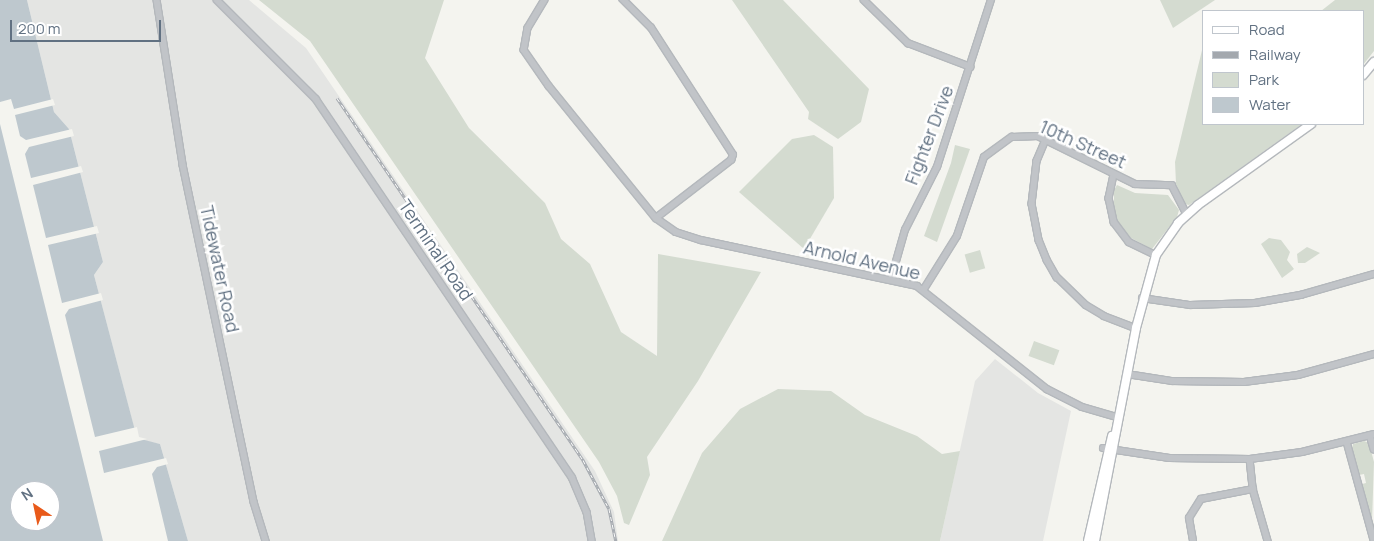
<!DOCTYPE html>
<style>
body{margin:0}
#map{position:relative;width:1374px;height:541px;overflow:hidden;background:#f4f4ef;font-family:Manrope,sans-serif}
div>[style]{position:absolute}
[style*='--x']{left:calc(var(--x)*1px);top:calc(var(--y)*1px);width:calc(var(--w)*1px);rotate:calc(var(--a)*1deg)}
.built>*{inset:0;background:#e4e5e3}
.green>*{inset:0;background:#d4dbd0;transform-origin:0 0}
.water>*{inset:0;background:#bec8ce}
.pier>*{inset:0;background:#f4f4ef}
.roads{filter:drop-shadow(1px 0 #b4b8bc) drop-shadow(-1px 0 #b4b8bc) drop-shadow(0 1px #b4b8bc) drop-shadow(0 -1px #b4b8bc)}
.minor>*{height:5.5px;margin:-2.75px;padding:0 2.75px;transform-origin:2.75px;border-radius:2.75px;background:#c1c4c8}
.major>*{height:8px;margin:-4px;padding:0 4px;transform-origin:4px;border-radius:4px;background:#fff}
.rail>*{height:3px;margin-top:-1.5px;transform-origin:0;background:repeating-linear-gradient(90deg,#fff 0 4px,#a3a8ae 0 8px);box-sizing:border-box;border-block:1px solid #a3a8ae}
span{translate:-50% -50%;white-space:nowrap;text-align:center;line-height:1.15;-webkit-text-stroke:5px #fff;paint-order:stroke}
.street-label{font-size:18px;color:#617182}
.legend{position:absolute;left:1202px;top:10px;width:162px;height:115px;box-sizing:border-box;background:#fff;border:1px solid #c0c6cd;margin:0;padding:6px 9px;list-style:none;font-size:15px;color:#617182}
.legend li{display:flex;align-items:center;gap:10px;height:25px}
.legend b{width:25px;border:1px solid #c0c6cd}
.north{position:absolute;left:10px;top:481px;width:50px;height:50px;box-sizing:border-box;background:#fff;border:1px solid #c0c6cd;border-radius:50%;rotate:326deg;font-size:14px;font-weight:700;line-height:20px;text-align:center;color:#617182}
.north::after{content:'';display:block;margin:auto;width:18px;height:22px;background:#e95a1a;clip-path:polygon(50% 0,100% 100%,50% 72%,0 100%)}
.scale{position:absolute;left:10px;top:20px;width:151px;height:22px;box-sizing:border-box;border:2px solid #617182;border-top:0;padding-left:6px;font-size:15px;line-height:18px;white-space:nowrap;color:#617182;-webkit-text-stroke:4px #fff;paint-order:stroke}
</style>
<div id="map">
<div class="built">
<i style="clip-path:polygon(27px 0,249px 0,306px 48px,595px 471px,614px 512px,618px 541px,188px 541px,160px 444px,137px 439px,94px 275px,103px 262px,69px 129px,54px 112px)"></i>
<i style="clip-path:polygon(995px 359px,1038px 393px,1071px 411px,1043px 541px,940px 541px,975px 381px)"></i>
</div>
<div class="green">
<i style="clip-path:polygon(259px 0,444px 0,425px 58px,469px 128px,545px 203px,561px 239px,590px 264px,621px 332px,657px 356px,658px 254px,761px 272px,698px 381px,647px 457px,650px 475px,629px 525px,624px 523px,617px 496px,599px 462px,310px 41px)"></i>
<i style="clip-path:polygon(732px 0,783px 0,869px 89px,861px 122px,838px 139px,808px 119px,809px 112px)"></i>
<i style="clip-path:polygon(1160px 0,1215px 0,1173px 28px)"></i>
<i style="clip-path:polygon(1335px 0,1374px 0,1374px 51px,1363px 65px,1363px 11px,1321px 11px)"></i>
<i style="clip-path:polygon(1203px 46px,1203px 124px,1302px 124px,1189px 205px,1185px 204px,1176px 184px,1175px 162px)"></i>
<i style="clip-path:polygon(814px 135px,833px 147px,834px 198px,804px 249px,739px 192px,792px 139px)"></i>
<i style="clip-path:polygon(955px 145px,970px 149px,937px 242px,924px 236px,951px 163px)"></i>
<i style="clip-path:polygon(1117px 185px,1135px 193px,1168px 195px,1179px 210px,1177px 217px,1152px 249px,1131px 238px,1119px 224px,1114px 212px,1114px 190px)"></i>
<i style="clip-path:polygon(1269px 238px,1281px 240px,1290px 252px,1287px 260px,1294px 269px,1282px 278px,1261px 244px)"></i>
<i style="clip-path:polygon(1307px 247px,1320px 253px,1305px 263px,1298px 263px,1297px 254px)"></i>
<i style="left:980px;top:250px;width:19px;height:16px;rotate:74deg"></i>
<i style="left:1034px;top:341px;width:27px;height:16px;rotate:20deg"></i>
<i style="clip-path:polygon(778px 389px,831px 391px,865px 415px,917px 436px,942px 454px,960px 451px,940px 541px,662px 541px,702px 453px,740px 409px)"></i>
<i style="clip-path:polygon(1364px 441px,1369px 443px,1374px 462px,1372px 522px,1362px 484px,1366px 483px,1364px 474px,1359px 475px,1352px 448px,1353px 444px)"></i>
</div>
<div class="water">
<i style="clip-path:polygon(evenodd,0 0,27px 0,54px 112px,69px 129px,103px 262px,94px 275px,137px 438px,160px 444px,188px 541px,0 541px,0 0,20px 491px,50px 491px,50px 521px,20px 521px,20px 491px)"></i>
</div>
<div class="pier">
<i style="clip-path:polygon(11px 99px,14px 109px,53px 99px,55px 105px,15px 115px,20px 136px,26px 140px,72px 129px,74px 136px,29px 147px,25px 154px,31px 178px,81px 166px,83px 172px,33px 185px,46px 238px,97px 226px,99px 233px,48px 245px,62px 303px,101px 293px,103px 300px,69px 309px,65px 315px,95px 437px,137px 427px,139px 437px,147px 439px,99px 451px,104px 473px,166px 458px,168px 464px,157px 467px,152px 474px,168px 541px,103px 541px,0 124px,0 102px)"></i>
</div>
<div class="roads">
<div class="minor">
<i style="--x:157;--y:0;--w:167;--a:81"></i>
<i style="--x:183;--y:165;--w:344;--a:78.1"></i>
<i style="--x:254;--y:502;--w:41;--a:72.9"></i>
<i style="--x:217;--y:0;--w:140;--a:45"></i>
<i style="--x:316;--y:99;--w:457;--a:55.9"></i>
<i style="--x:572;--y:477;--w:38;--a:67"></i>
<i style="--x:587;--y:512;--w:29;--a:80"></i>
<i style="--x:545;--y:0;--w:33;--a:121"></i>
<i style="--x:528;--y:28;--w:22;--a:100"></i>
<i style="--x:524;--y:50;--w:44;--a:55.2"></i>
<i style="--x:549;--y:86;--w:170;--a:51"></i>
<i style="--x:656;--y:218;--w:95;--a:-37.7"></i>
<i style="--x:731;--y:160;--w:5;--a:-68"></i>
<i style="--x:733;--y:155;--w:151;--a:-122.8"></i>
<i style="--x:651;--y:28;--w:40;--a:-135"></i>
<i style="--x:864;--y:0;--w:62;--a:44.3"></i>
<i style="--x:908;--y:43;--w:67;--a:20.9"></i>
<i style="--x:1046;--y:140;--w:23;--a:113"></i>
<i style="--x:1037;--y:161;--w:43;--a:96.6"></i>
<i style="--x:1032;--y:204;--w:37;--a:79"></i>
<i style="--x:1039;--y:240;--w:22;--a:68"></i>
<i style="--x:1047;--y:260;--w:20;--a:60"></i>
<i style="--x:1057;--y:277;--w:40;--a:44"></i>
<i style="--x:1086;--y:305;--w:21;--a:31"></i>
<i style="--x:1104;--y:316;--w:34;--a:21"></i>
<i style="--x:1114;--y:175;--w:24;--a:102"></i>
<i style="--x:1109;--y:198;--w:25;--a:78"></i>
<i style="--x:1114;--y:222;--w:25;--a:53"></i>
<i style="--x:1129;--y:242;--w:30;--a:26"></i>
<i style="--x:656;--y:218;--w:24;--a:35"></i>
<i style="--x:676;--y:232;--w:26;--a:18"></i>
<i style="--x:701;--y:240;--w:221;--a:12"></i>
<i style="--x:917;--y:286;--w:166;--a:38.4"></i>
<i style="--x:1047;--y:389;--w:39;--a:27"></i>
<i style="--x:1082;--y:407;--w:37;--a:16"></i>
<i style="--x:891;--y:279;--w:51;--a:-74.1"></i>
<i style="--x:905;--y:230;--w:71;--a:-63.1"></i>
<i style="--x:937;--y:167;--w:176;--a:-72.1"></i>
<i style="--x:924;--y:289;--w:62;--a:-58.1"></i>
<i style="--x:957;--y:236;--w:83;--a:-71.1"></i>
<i style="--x:984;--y:157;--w:34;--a:-36"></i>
<i style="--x:1012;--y:137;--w:26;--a:-2"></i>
<i style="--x:1038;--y:136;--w:108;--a:26.3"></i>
<i style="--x:1135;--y:184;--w:37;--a:2"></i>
<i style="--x:1172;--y:185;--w:34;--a:63"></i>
<i style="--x:1142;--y:298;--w:49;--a:8.3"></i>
<i style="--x:1190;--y:305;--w:65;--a:-1.8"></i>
<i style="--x:1255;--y:303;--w:47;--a:-9.9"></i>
<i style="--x:1301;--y:295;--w:76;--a:-16"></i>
<i style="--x:1127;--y:374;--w:46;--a:8.8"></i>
<i style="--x:1172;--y:381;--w:72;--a:0.8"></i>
<i style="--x:1244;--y:382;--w:54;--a:-7.4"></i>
<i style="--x:1298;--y:375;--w:79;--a:-15.4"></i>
<i style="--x:1370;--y:435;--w:15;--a:74"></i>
<i style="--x:1347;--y:442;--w:102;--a:74.6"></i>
<i style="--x:1103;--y:448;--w:67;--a:8.6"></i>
<i style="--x:1169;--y:458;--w:81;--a:0.7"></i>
<i style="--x:1250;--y:459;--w:52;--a:-7.7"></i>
<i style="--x:1302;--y:452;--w:74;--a:-14"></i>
<i style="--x:1250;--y:459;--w:30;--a:84"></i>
<i style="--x:1253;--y:489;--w:54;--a:73.9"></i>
<i style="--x:1193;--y:541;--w:23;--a:-100"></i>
<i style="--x:1189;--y:518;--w:22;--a:-58"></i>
<i style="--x:1201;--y:499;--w:53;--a:-10.9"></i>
</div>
<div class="major">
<i style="--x:1363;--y:75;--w:17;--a:-50"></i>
<i style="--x:1088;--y:541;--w:108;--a:-77.1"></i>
<i style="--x:1095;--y:541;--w:217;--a:-79.1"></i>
<i style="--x:1136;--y:328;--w:76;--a:-74.7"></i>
<i style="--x:1156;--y:255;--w:39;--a:-55"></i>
<i style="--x:1178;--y:223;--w:27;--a:-42"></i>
<i style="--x:1198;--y:205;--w:139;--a:-35.6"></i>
</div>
</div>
<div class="rail">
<i style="--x:337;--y:98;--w:438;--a:55.8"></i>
<i style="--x:583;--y:460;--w:55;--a:62"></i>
<i style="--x:609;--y:509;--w:33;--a:78"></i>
</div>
<div class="street-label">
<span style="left:929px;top:135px;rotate:-69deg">Fighter Drive</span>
<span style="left:1083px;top:144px;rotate:24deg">10th Street</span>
<span style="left:436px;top:250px;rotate:56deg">Terminal Road</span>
<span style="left:862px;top:260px;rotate:13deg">Arnold Avenue</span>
<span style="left:220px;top:269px;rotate:78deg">Tidewater Road</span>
</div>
<ul class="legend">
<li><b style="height:6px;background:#fff"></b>Road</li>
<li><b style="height:6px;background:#a3a8ae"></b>Railway</li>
<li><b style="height:14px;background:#d4dbd0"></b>Park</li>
<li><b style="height:14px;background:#bec8ce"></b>Water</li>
</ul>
<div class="north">N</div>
<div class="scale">200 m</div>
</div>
